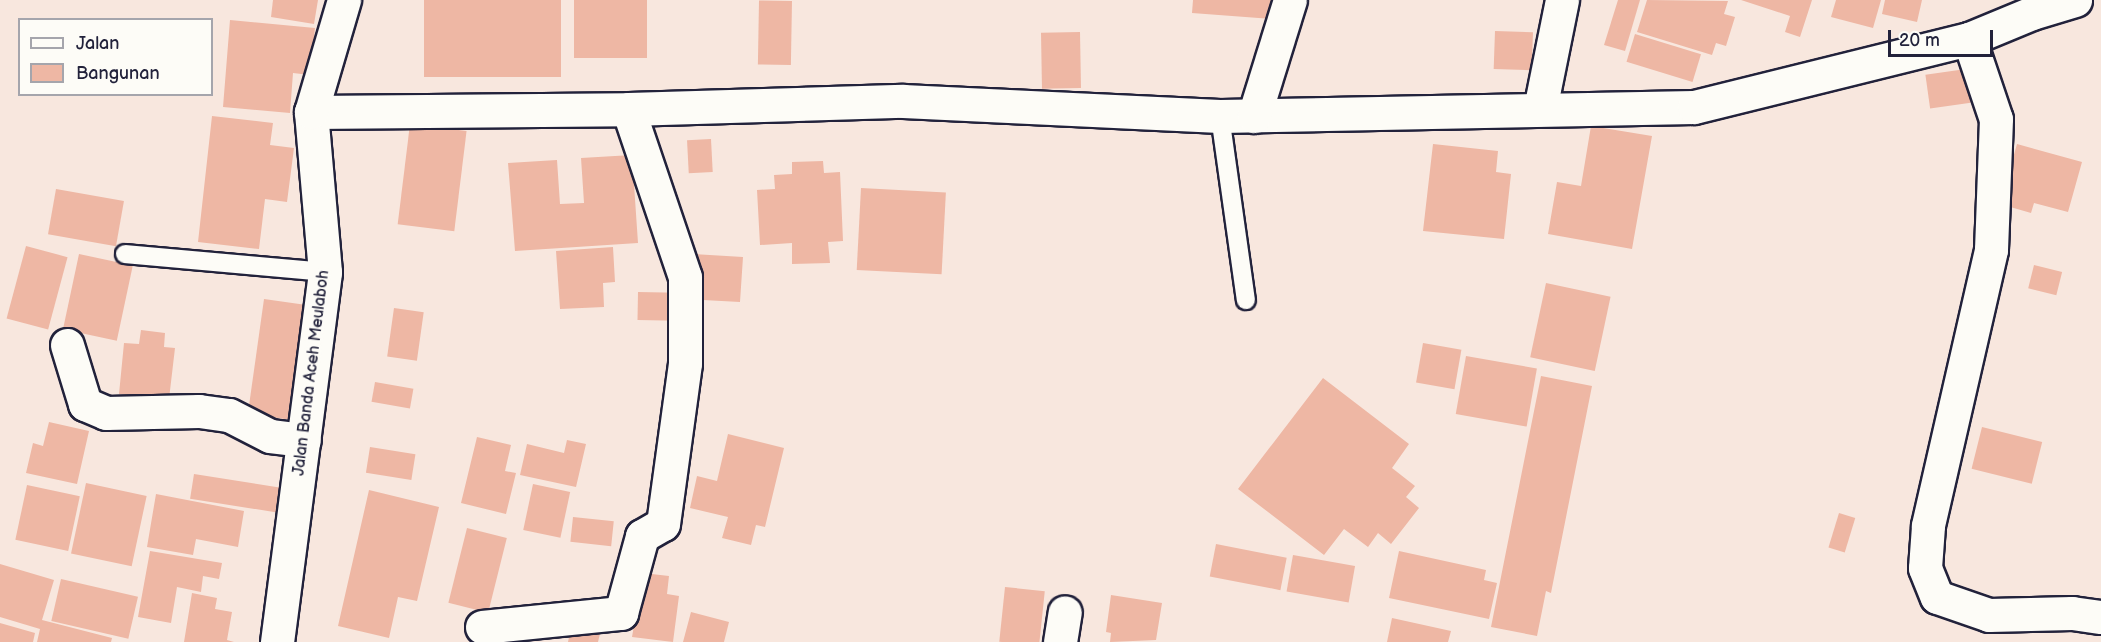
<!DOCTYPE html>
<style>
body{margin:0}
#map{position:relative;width:2101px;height:642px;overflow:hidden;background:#f8e7de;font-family:"Balsamiq Sans",sans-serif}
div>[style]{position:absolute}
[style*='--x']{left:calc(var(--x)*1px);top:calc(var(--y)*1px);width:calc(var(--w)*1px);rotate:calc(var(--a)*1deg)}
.building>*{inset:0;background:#eeb7a4;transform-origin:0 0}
.roads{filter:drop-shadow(2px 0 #22223b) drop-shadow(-2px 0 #22223b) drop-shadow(0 2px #22223b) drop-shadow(0 -2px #22223b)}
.service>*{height:18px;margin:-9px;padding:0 9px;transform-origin:9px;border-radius:9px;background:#fdfcf7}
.minor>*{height:33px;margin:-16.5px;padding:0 16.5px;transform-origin:16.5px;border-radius:16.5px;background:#fdfcf7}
.trunk>*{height:33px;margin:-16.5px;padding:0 16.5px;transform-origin:16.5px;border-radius:16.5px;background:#fdfcf7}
span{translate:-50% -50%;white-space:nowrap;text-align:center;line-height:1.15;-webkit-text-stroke:6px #fdfcf7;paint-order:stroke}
.street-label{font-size:16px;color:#22223b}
.legend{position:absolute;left:18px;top:18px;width:195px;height:78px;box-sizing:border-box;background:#fdfcf7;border:2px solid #a5a5ac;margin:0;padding:8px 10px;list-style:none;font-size:18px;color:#22223b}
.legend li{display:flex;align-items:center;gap:12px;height:30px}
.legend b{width:30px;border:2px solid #a5a5ac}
.scale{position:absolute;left:1888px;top:30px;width:105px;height:27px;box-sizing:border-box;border:3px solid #22223b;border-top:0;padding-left:8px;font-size:18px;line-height:21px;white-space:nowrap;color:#22223b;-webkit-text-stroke:4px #fdfcf7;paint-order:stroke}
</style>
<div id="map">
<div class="building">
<i style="clip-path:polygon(273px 0,318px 0,314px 24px,271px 17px)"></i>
<i style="left:424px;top:0;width:137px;height:77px"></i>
<i style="left:574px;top:0;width:73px;height:58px"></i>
<i style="clip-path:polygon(1193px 0,1273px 0,1272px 19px,1192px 13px)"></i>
<i style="clip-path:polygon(1618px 0,1640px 0,1625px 51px,1604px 45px)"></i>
<i style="clip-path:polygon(1647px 0,1728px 1px,1724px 14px,1735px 17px,1726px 46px,1716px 43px,1712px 55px,1637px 32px)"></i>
<i style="clip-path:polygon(1741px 0,1812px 0,1800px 37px,1785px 32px,1790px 16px)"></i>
<i style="clip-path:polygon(1836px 0,1881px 0,1873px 28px,1831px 17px)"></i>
<i style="clip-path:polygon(1885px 0,1922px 0,1917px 22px,1882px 14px)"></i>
<i style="left:792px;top:1px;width:64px;height:33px;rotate:91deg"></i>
<i style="clip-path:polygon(230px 20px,315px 28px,310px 75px,293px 73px,290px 113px,223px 107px)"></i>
<i style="left:1495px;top:31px;width:38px;height:38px;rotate:2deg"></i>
<i style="left:1080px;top:32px;width:56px;height:39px;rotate:89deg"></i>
<i style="left:1635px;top:34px;width:69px;height:29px;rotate:17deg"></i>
<i style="left:1966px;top:69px;width:34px;height:41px;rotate:82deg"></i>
<i style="clip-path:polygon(212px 116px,273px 123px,270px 145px,294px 148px,287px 202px,265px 199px,259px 249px,198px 242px)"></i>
<i style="left:410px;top:124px;width:57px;height:101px;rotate:7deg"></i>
<i style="clip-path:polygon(1591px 126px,1652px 136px,1632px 249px,1548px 234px,1557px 182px,1581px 186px)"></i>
<i style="left:711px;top:139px;width:33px;height:24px;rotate:87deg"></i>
<i style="clip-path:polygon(1433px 144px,1498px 151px,1496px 172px,1511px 174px,1504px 239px,1423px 231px)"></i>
<i style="clip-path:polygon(2017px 144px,2082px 162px,2068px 212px,2034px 203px,2031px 213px,2000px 204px)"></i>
<i style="clip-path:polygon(632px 155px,638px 243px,515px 251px,508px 163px,557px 160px,560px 204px,584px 203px,581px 158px)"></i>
<i style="clip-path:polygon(823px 161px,824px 173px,840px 172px,843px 241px,828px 242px,830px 263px,792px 264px,792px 243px,760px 245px,757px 190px,775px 189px,774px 175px,792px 174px,792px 162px)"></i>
<i style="left:861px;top:188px;width:85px;height:82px;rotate:3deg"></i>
<i style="left:56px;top:189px;width:69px;height:46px;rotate:10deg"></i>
<i style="left:26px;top:246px;width:43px;height:75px;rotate:15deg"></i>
<i style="clip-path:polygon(613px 247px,615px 282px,603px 283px,604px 307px,560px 309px,556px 251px)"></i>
<i style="left:79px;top:254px;width:55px;height:77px;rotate:12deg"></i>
<i style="clip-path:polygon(693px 254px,743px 257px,740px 302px,703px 300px,704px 289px,692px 288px)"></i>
<i style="left:2034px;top:265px;width:29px;height:24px;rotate:14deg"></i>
<i style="left:1546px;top:283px;width:66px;height:76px;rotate:12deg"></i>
<i style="left:638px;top:292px;width:40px;height:28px;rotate:1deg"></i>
<i style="left:264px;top:299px;width:41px;height:116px;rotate:8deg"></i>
<i style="left:394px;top:308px;width:30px;height:49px;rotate:8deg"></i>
<i style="clip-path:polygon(141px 330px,165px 333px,164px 347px,175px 348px,169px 399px,119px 394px,124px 343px,139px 344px)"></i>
<i style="left:1423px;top:343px;width:39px;height:40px;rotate:10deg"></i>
<i style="left:1466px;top:356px;width:72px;height:59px;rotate:10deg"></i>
<i style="clip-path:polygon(1541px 376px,1592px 386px,1551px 593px,1546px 591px,1537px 636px,1491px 627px)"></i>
<i style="clip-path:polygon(1323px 378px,1409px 444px,1392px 468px,1415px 486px,1406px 497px,1419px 508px,1391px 544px,1378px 533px,1368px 547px,1344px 529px,1324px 555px,1238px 489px)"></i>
<i style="left:375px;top:382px;width:39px;height:20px;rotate:10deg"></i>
<i style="clip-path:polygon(49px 422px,89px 431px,77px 484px,26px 473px,33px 443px,43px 446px)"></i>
<i style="left:1982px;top:427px;width:62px;height:43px;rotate:14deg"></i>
<i style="clip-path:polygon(728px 434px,784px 448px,765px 527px,756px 525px,751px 545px,722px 538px,728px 517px,690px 508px,697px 476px,717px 481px)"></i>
<i style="clip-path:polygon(477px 437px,511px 445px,505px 471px,516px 473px,506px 514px,461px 503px)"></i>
<i style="clip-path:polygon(567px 440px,586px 444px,576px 487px,520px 475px,527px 444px,564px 453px)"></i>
<i style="left:370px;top:447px;width:46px;height:26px;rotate:9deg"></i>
<i style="left:194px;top:474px;width:88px;height:25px;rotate:9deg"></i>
<i style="left:86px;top:483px;width:62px;height:72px;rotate:12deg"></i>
<i style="left:533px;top:484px;width:38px;height:47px;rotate:12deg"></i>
<i style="left:27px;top:485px;width:54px;height:56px;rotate:12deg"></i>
<i style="clip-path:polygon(369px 490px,439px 507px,417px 601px,398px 597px,389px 638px,338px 626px)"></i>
<i style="clip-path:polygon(156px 494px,244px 511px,238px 547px,196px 539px,193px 555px,147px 547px)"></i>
<i style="left:1839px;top:513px;width:17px;height:36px;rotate:17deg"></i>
<i style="left:573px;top:517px;width:41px;height:25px;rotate:6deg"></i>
<i style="left:467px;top:528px;width:41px;height:77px;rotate:14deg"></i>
<i style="left:1216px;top:544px;width:72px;height:33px;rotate:11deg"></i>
<i style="clip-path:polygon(150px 551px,222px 563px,219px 579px,203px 576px,201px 592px,177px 587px,171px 623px,138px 617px)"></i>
<i style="clip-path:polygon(1399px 551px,1486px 570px,1484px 580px,1497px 583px,1489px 619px,1389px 598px)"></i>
<i style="left:1293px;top:555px;width:63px;height:37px;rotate:10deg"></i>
<i style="clip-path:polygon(0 564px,54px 580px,42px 620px,112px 638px,111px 642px,37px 642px,40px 629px,0 617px)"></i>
<i style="clip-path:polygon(643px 573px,669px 576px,667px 594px,679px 596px,673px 642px,632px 637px)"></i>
<i style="left:61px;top:579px;width:79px;height:43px;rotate:13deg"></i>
<i style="left:1005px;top:587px;width:40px;height:55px;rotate:6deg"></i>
<i style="clip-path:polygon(192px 593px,217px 598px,215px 609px,232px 612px,227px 640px,234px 642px,184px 642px)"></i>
<i style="clip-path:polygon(1111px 595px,1162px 603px,1156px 640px,1110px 642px,1111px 633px,1106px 632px)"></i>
<i style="clip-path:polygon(691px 612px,729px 622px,724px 642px,683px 642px)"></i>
<i style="clip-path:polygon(573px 618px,602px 625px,598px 642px,568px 642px)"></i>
<i style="clip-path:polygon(1392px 618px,1451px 631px,1448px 642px,1387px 642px)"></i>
<i style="clip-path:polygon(0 623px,35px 633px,33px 642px,0 642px)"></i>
</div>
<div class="roads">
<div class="service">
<i style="--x:1220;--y:116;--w:186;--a:82"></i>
<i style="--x:125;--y:254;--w:201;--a:5.1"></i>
</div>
<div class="minor">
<i style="--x:1969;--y:39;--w:84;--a:71.4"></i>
<i style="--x:1996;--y:119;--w:131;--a:92.2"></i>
<i style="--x:1991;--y:250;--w:283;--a:102.9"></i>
<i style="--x:1928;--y:526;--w:42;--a:94.1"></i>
<i style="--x:1925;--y:568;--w:31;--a:68"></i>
<i style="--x:1937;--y:597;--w:55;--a:19.1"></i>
<i style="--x:1989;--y:615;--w:83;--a:-1.4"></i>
<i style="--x:2072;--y:613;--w:29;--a:8"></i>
<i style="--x:1540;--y:109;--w:111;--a:-78.6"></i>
<i style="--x:311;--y:112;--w:317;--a:-0.5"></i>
<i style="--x:628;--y:109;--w:275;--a:-1.7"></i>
<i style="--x:903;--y:101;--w:317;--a:2.7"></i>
<i style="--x:1220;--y:116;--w:474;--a:-1.1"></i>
<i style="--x:1694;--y:107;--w:283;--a:-13.9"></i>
<i style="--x:1969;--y:39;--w:68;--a:-22.4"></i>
<i style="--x:2032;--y:13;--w:45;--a:-16.8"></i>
<i style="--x:1254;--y:116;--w:121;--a:-72.8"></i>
<i style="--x:67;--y:345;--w:62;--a:73"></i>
<i style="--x:85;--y:404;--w:23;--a:23"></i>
<i style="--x:106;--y:413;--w:93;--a:-1.2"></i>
<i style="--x:199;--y:411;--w:30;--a:8"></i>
<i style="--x:229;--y:415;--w:46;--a:27.1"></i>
<i style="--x:270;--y:436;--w:34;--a:7"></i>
<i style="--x:482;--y:627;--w:140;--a:-5.8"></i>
<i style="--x:621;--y:613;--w:80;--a:-74.7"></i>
<i style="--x:642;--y:536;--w:24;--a:-30"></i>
<i style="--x:663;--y:524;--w:162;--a:-82.2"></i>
<i style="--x:685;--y:363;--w:86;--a:-90"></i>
<i style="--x:685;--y:277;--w:177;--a:-108.7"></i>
<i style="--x:1060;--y:642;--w:30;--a:-81"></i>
</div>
<div class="trunk">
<i style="--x:277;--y:642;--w:373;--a:-82.6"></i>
<i style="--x:325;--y:272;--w:161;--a:-95"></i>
<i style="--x:311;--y:112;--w:117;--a:-73.6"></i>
</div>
</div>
<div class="street-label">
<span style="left:312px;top:373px;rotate:-83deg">Jalan Banda Aceh Meulaboh</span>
</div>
<ul class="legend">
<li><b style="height:8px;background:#fdfcf7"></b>Jalan</li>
<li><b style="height:16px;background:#eeb7a4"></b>Bangunan</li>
</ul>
<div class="scale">20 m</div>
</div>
